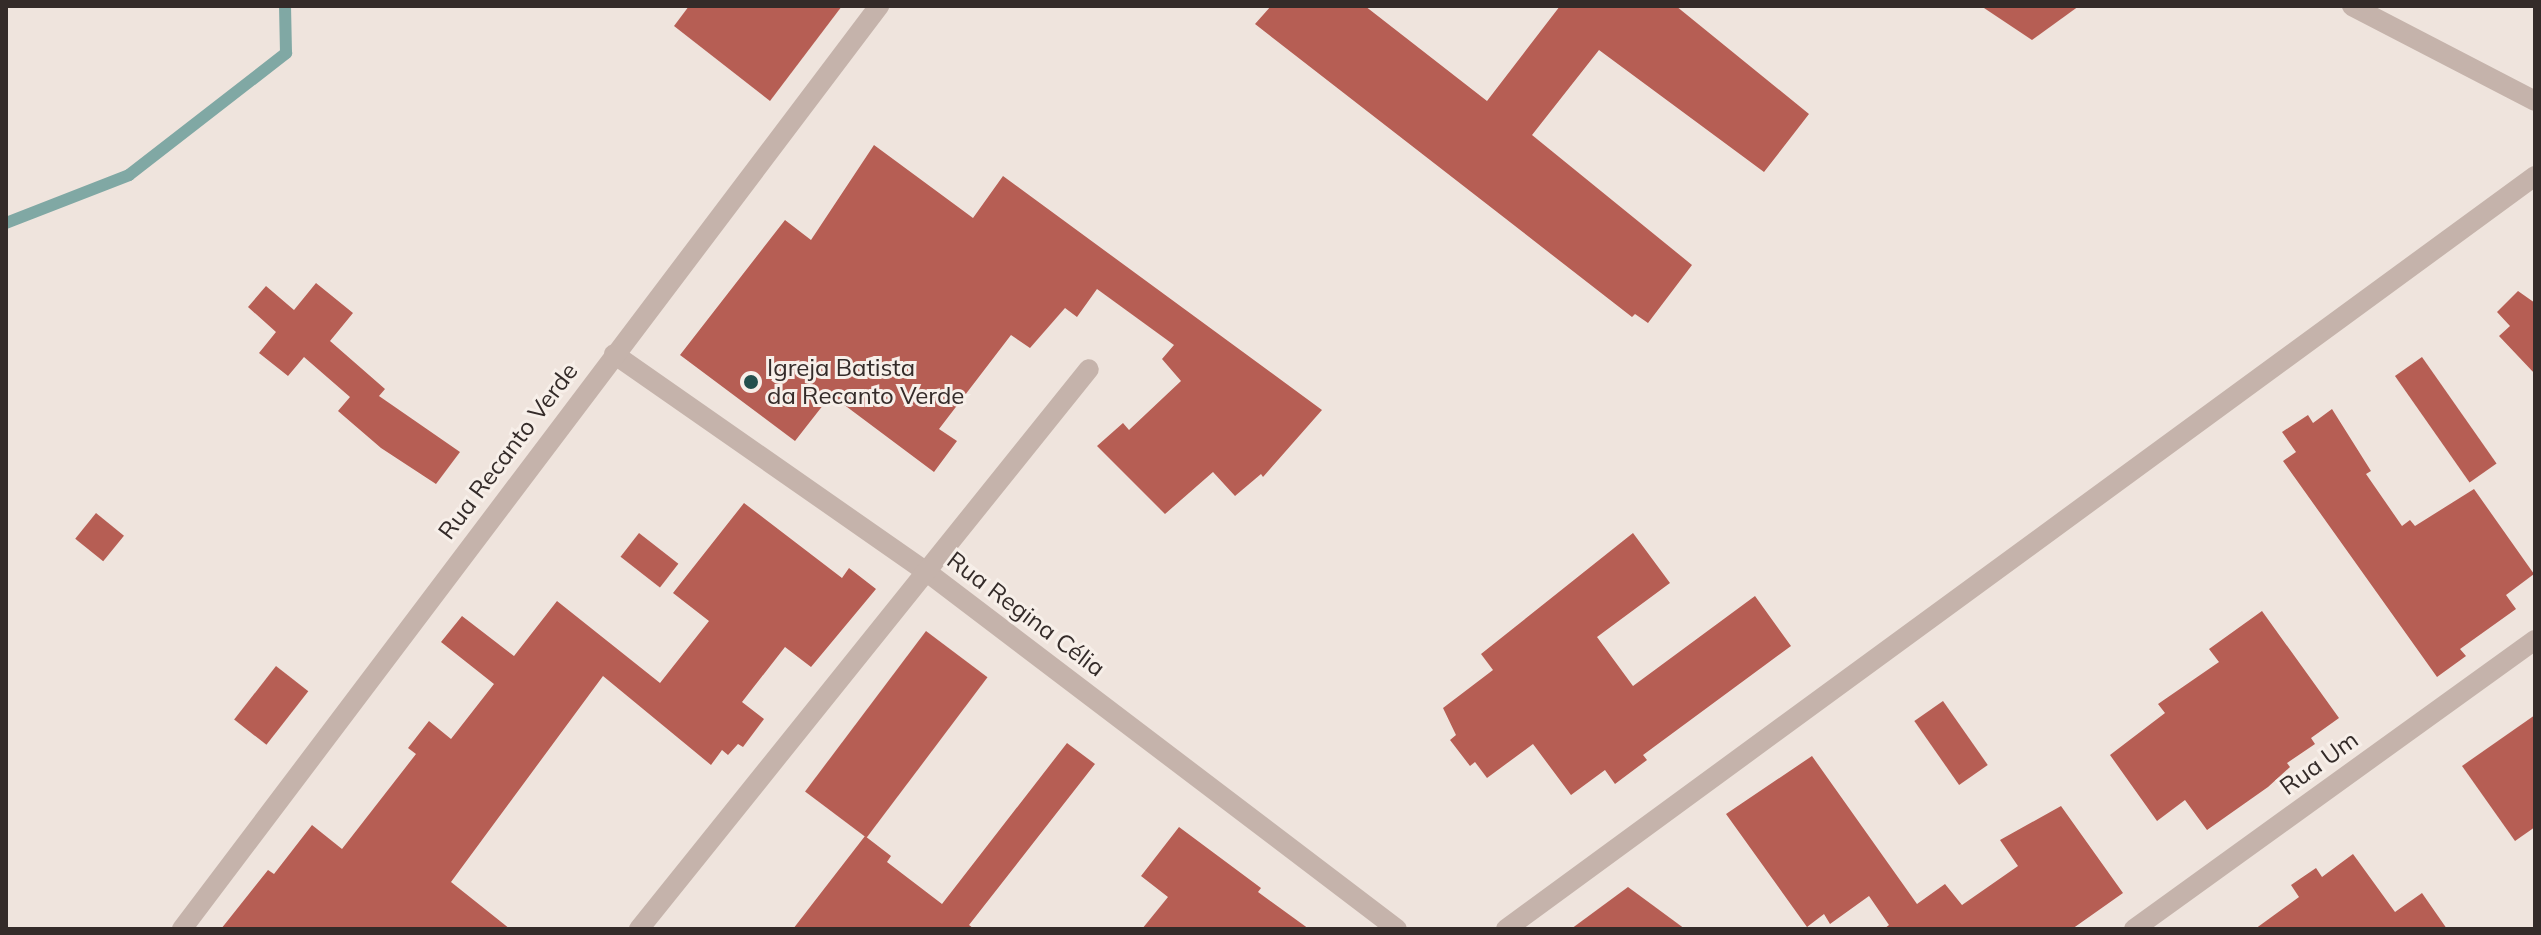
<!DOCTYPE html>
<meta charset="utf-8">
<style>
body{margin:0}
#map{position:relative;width:2541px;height:935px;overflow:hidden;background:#efe4dd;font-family:Mulish,sans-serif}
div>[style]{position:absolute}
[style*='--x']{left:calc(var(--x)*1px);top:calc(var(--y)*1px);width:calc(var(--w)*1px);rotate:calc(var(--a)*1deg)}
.stream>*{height:12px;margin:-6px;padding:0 6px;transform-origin:6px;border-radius:6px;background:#80a8a4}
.building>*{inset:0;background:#b65e54;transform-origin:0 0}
.minor>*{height:20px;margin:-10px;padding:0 10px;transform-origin:10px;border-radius:10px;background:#c5b3ab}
.dots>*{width:22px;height:22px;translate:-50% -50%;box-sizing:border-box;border:4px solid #f7efe9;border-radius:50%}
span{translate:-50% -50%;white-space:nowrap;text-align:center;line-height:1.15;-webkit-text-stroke:6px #f7efe9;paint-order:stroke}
.poi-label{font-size:24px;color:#342b29}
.left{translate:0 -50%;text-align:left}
.street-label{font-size:24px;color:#342b29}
.frame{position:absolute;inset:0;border:8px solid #342b29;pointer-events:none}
</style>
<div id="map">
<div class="stream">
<i style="--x:6;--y:223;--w:132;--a:-21.3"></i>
<i style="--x:129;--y:175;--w:199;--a:-37.8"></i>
<i style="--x:286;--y:53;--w:47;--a:-91.2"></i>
</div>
<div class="building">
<i style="clip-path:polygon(689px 6px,842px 6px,770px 101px,674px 26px)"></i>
<i style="clip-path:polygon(1271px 6px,1365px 6px,1487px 101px,1560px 6px,1676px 6px,1809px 114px,1764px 172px,1599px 50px,1532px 135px,1692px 265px,1648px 323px,1635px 314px,1632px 317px,1255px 24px)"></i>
<i style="clip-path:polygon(1981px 6px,2079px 6px,2032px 40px)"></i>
<i style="clip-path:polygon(874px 145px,973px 218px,1003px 176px,1322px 410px,1263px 477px,1261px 474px,1235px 496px,1213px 472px,1165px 514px,1097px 446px,1123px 423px,1129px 430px,1181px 381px,1162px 359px,1174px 345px,1097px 289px,1077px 317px,1065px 308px,1030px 348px,1011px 335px,939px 429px,957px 441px,934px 472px,831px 395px,795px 441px,680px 355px,785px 220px,811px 240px)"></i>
<i style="clip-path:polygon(316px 283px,353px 313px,330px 341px,385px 389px,379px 396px,460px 452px,436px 484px,381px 448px,338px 411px,350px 397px,304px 357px,288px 376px,259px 353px,276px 332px,248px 307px,266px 286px,294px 310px)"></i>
<i style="clip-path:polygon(2518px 291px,2535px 303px,2535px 374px,2499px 336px,2510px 326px,2497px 312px)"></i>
<i style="left:2422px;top:357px;width:130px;height:33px;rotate:55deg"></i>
<i style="clip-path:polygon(2332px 409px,2371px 471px,2366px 474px,2402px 526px,2410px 520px,2415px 526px,2474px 489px,2534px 574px,2506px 595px,2516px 609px,2460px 649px,2466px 656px,2437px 677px,2283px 461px,2296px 452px,2282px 432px,2308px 415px,2313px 423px)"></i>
<i style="clip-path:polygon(744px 503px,842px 578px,849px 568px,876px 589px,811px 667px,785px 647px,742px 702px,764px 719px,743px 747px,738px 744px,728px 755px,722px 750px,711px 765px,603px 676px,451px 882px,510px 929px,221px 929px,268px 870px,274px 874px,312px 825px,342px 849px,416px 754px,408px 748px,429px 721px,451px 739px,494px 684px,441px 642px,462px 616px,514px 656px,557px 601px,660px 683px,709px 621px,673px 593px)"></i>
<i style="left:96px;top:513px;width:36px;height:33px;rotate:39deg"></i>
<i style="left:639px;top:533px;width:50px;height:30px;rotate:38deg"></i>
<i style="clip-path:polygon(1633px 533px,1670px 583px,1597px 637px,1633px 686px,1755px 596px,1791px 646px,1643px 755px,1647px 760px,1615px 784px,1605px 770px,1571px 795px,1533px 744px,1487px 778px,1475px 762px,1470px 766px,1450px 740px,1456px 735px,1443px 708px,1493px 670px,1481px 654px)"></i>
<i style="clip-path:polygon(2262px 611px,2339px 718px,2311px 738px,2315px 744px,2287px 763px,2290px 767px,2268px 787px,2207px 830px,2185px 800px,2157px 821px,2110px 755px,2165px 713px,2158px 704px,2219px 662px,2209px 649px)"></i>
<i style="left:926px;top:631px;width:77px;height:201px;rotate:37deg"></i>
<i style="left:276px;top:666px;width:41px;height:68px;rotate:38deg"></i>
<i style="left:1943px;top:701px;width:78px;height:35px;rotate:55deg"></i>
<i style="clip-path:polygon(2535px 715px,2535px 827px,2515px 841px,2462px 766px)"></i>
<i style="clip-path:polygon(1067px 743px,1095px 764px,969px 925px,974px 929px,793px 929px,865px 836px,891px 856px,887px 862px,942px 904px)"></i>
<i style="clip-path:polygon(1812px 756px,1917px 904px,1945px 884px,1962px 905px,2018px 866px,2000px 840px,2061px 806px,2123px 893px,2072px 929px,1884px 929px,1889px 925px,1869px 896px,1830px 924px,1824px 914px,1807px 927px,1726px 814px)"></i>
<i style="clip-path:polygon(1179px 827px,1261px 888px,1258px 892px,1309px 929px,1142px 929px,1168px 897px,1141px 876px)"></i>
<i style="clip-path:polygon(2353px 854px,2395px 912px,2422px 893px,2447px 929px,2255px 929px,2299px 897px,2291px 885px,2316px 868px,2322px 877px)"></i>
<i style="clip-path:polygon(1628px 887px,1685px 929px,1571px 929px)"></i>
</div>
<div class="minor">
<i style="--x:2352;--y:6;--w:206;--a:27.4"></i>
<i style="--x:614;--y:354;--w:381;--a:34.9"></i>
<i style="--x:927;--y:572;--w:590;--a:37.22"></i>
<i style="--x:182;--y:929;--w:1157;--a:-52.94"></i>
<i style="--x:639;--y:929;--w:718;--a:-51.22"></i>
<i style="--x:1506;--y:929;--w:1275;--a:-36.2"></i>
<i style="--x:2134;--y:929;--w:494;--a:-35.8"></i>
</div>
<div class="dots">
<i style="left:751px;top:382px;background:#24504d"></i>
</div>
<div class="poi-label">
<span class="left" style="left:767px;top:382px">Igreja Batista<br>da Recanto Verde</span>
</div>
<div class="street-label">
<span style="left:508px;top:451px;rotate:-53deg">Rua Recanto Verde</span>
<span style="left:1026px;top:614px;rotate:37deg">Rua Regina Célia</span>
<span style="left:2319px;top:763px;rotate:-36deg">Rua Um</span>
</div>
<div class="frame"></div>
</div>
